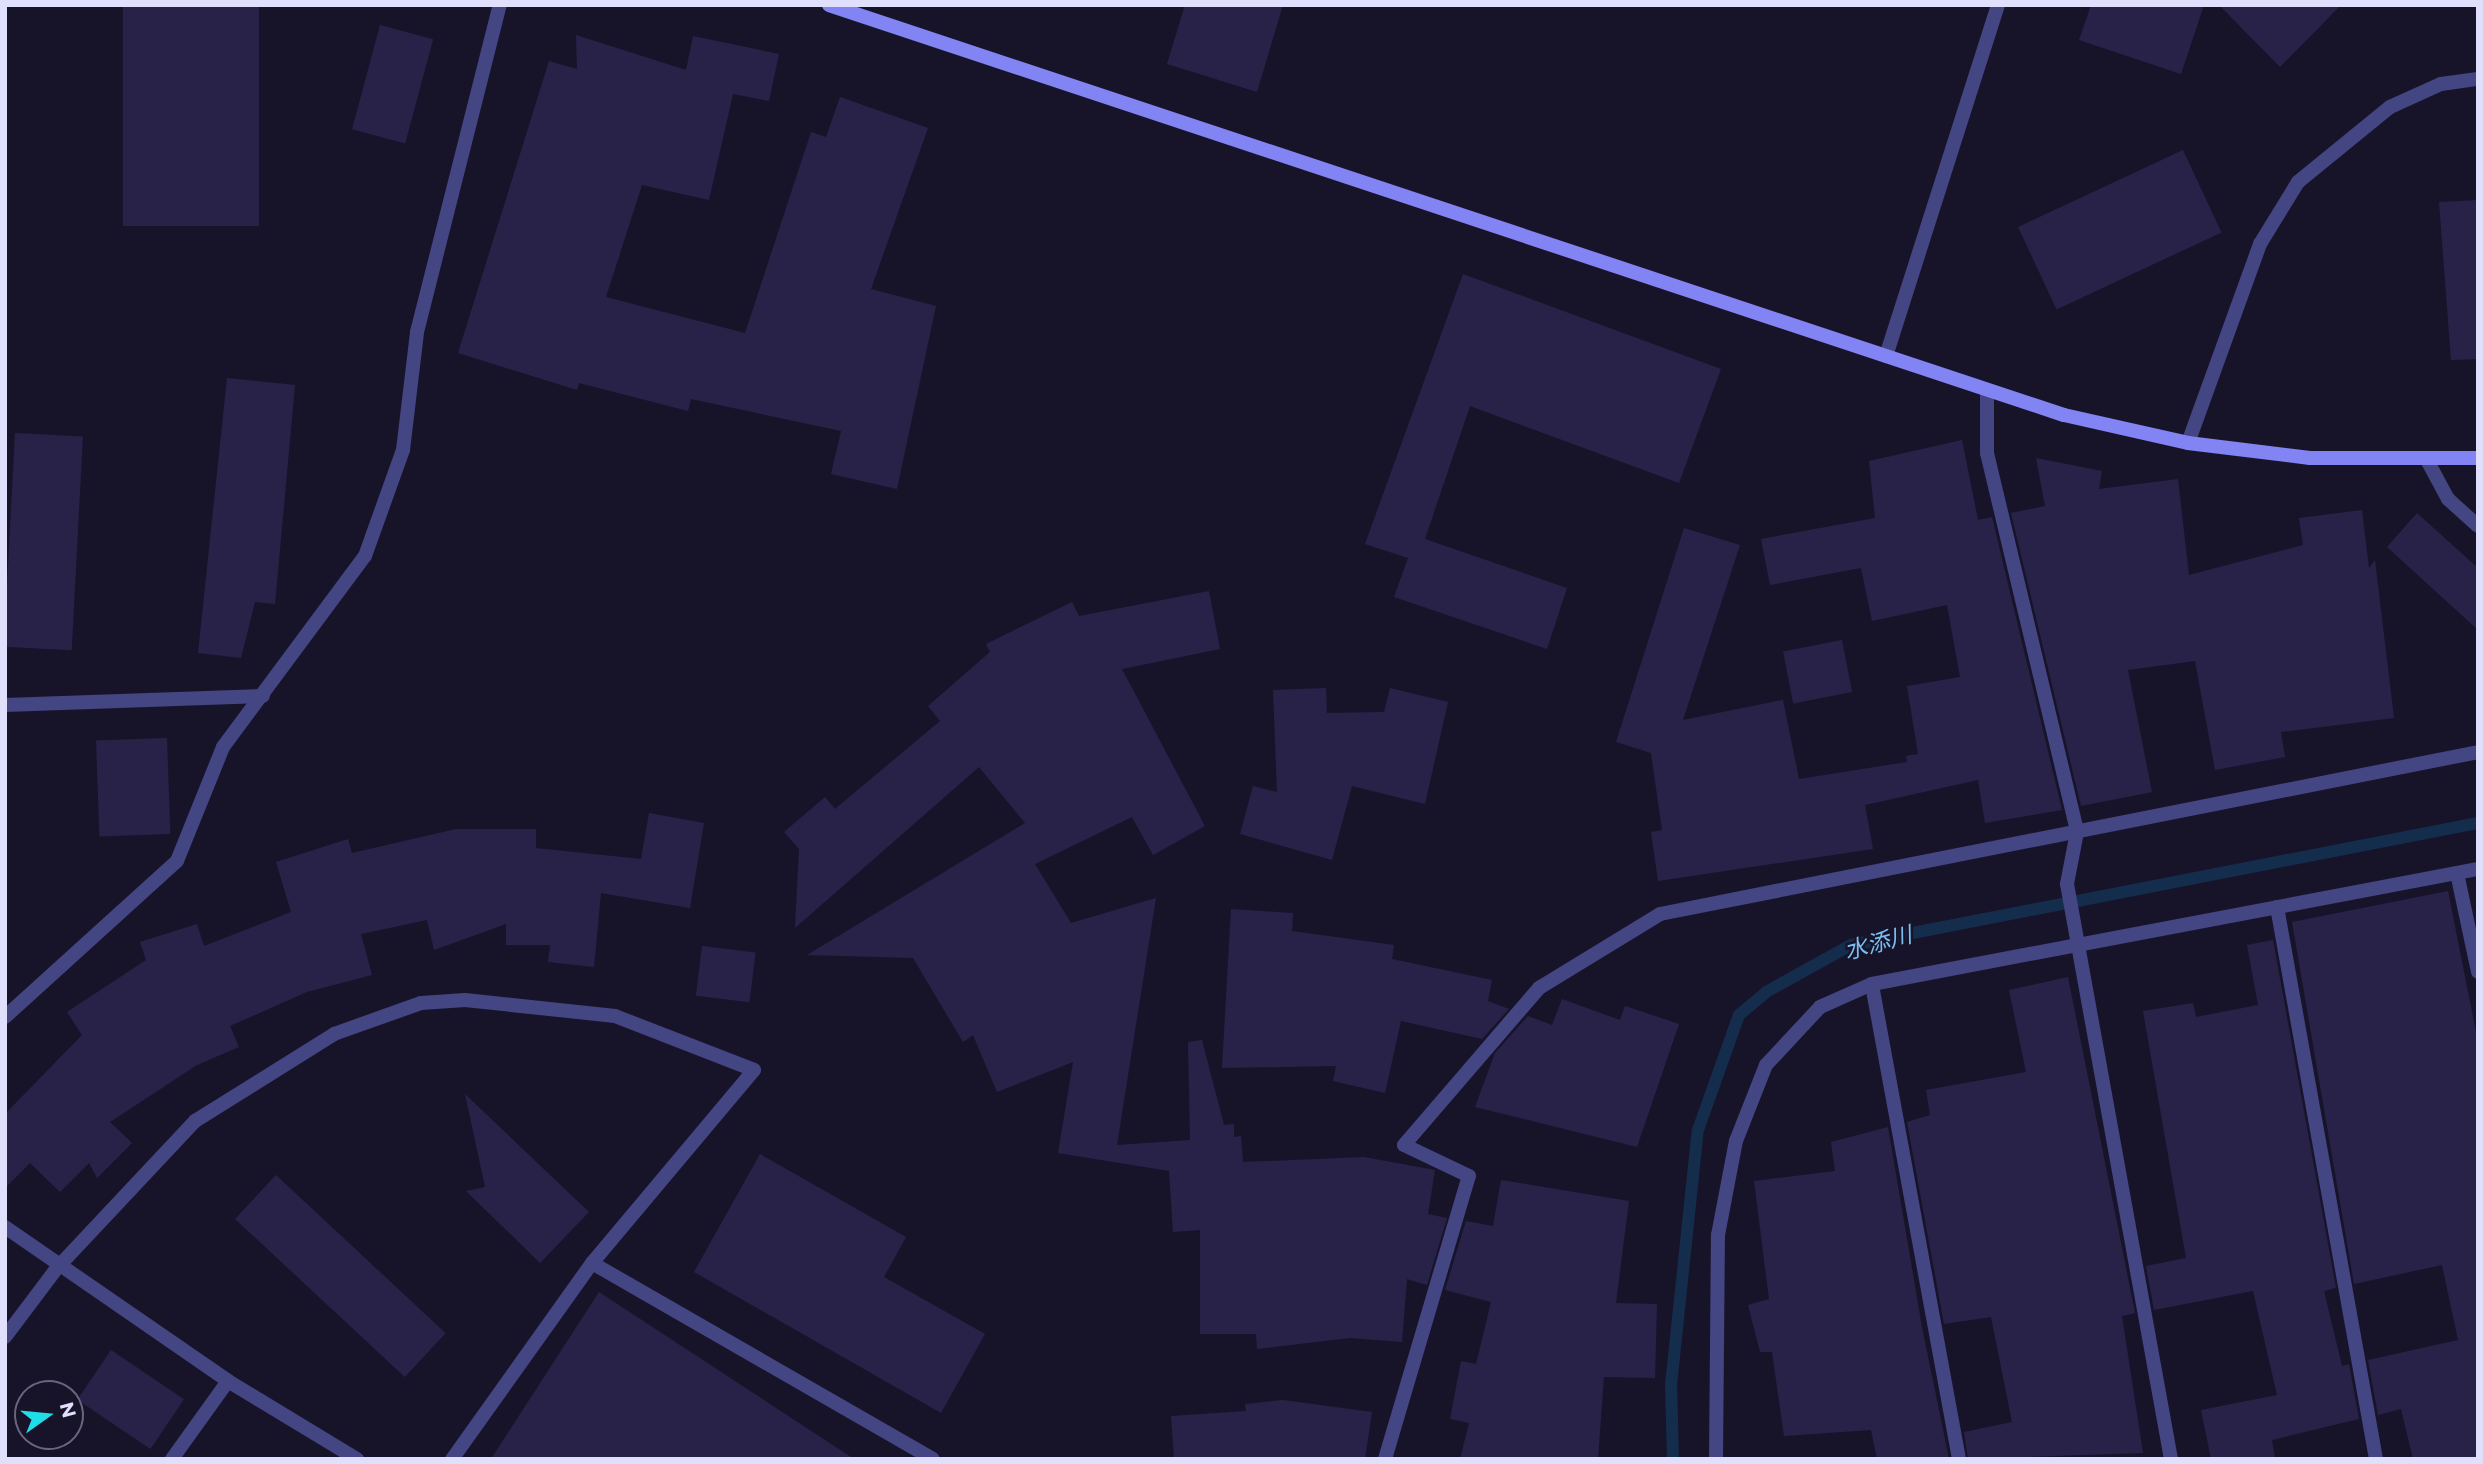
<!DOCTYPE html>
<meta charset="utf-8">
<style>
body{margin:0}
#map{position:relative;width:2483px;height:1464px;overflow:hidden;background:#17142a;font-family:Montserrat,"Noto Sans JP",sans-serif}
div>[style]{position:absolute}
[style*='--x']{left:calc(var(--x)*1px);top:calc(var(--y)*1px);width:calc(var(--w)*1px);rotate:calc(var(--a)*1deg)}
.stream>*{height:12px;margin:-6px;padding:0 6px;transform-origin:6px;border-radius:6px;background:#152d4c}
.building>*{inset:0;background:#282249;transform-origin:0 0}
.street>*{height:14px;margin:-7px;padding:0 7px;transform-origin:7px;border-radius:7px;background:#444583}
.secondary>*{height:14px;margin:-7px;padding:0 7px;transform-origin:7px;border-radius:7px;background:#8184f2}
span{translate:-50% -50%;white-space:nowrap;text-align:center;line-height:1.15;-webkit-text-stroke:5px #17142a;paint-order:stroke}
.water-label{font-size:23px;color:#79bff1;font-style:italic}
.frame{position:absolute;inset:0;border:7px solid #e1e0fc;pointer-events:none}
.north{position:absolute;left:14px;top:1380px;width:70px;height:70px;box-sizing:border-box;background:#17142a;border:2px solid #68667e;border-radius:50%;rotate:75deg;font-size:19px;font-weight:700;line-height:28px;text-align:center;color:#e1e0fc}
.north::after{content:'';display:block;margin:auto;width:24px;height:32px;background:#20dee8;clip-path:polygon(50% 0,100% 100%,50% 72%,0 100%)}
</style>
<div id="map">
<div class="stream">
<i style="--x:1673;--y:1459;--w:74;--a:-91.5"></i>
<i style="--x:1671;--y:1385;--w:256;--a:-84"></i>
<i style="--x:1698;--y:1130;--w:122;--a:-70.4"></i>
<i style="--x:1739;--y:1015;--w:35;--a:-40"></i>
<i style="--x:1766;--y:992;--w:97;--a:-28.9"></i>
<i style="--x:1851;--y:945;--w:639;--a:-11.01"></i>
</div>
<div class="building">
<i style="left:123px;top:5px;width:136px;height:221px"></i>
<i style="clip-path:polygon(1185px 5px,1283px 5px,1257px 92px,1167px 64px)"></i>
<i style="clip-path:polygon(2091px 5px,2204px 5px,2181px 74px,2079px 40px)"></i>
<i style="clip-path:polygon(2219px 5px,2341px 5px,2280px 67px)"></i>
<i style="left:380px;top:25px;width:55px;height:108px;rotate:15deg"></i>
<i style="clip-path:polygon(576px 35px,686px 70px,693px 36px,779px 54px,769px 101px,733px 94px,709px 200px,642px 185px,606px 297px,745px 333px,811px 132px,826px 137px,840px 97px,928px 128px,871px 289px,936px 306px,897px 489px,831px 474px,841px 431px,691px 399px,688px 411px,579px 383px,577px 390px,458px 353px,549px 61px,577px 69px)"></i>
<i style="left:2183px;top:150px;width:91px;height:182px;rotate:65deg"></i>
<i style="clip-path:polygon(2478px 200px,2478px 359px,2451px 360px,2439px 202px)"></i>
<i style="clip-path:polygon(1463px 274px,1721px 369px,1679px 483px,1470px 406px,1425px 539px,1567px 588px,1547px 649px,1394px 597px,1408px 558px,1365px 544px)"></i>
<i style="clip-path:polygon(227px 378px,295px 385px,275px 604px,255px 602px,241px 658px,198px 653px)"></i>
<i style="left:15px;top:433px;width:68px;height:214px;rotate:3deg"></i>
<i style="clip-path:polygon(1962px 440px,1978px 520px,1992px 517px,2062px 810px,1985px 823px,1978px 780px,1865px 805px,1873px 849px,1658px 881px,1651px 832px,1662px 830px,1651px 753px,1616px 742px,1684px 528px,1740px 545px,1683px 720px,1783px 700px,1799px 779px,1907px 762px,1906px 756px,1918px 754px,1907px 686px,1960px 677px,1947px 605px,1872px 621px,1861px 568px,1770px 585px,1761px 539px,1875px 518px,1869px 461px)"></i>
<i style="clip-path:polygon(2036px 458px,2102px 471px,2099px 489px,2178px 479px,2189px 575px,2303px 545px,2299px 518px,2362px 510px,2369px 568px,2375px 560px,2394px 718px,2281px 732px,2285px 757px,2215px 770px,2195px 661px,2128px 670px,2152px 792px,2081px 806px,2011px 513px,2045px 506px)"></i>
<i style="clip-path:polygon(2417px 513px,2478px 568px,2478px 630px,2387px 547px)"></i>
<i style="clip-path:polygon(1209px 591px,1220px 649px,1122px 669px,1205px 826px,1153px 855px,1132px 817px,1035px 864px,1071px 923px,1156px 898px,1117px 1145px,1190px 1140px,1188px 1042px,1202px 1040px,1224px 1125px,1234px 1124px,1234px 1137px,1241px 1136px,1243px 1162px,1364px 1157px,1435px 1170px,1428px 1214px,1447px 1218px,1427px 1285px,1407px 1279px,1402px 1342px,1350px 1338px,1257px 1349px,1256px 1334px,1200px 1334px,1200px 1230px,1173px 1232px,1169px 1171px,1058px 1153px,1073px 1062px,997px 1092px,973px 1035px,963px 1042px,913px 958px,807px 955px,1025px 823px,979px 767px,795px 928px,799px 849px,784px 832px,825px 797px,835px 809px,940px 721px,928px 706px,990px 652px,986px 644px,1072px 602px,1079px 616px)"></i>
<i style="left:1842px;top:640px;width:53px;height:60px;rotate:79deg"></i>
<i style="clip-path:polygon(1326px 688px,1327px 713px,1384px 712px,1390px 688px,1448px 702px,1425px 804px,1352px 786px,1332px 860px,1240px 834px,1253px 786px,1277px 792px,1273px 690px)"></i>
<i style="left:167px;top:738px;width:96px;height:71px;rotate:88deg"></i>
<i style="clip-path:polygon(649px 813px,704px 823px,690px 908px,601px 893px,594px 967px,548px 962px,550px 945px,506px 945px,506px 924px,434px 950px,427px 920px,361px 934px,372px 975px,307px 992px,230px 1026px,239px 1047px,197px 1065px,110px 1122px,132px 1143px,97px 1178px,89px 1163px,60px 1192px,30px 1163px,5px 1188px,5px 1114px,82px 1035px,67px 1012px,146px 960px,140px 942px,197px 924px,204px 946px,291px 912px,276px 862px,348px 839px,352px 853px,456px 829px,536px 829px,536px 848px,641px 859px)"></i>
<i style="clip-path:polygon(2448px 891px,2478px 1042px,2478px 1459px,2413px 1459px,2401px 1409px,2378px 1415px,2368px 1360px,2458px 1340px,2442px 1265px,2354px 1284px,2292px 922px)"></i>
<i style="clip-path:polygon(1231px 909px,1293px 913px,1292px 931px,1394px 945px,1392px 959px,1492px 980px,1488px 1001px,1509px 1009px,1482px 1039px,1401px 1021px,1385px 1093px,1333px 1081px,1336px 1066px,1222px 1068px)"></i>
<i style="clip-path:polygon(2273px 940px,2336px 1288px,2324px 1291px,2342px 1366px,2349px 1364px,2359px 1419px,2272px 1440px,2275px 1459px,2211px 1459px,2201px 1410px,2277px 1395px,2253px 1291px,2154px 1310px,2146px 1266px,2186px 1258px,2143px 1011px,2193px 1003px,2196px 1017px,2258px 1005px,2247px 945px)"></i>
<i style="left:702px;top:946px;width:54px;height:50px;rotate:7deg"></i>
<i style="clip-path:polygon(2068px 977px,2135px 1313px,2122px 1316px,2143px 1453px,1968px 1459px,1964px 1432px,2012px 1422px,1991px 1317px,1944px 1324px,1907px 1122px,1930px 1115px,1926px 1090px,2026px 1072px,2009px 990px)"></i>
<i style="clip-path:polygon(1562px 999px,1620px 1020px,1625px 1006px,1679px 1024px,1637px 1147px,1475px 1107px,1495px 1053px,1528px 1016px,1552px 1025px)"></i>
<i style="clip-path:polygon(465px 1094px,589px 1212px,540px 1263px,466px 1191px,485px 1187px)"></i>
<i style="clip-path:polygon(1888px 1127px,1922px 1327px,1949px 1459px,1877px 1459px,1871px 1430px,1784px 1436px,1772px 1352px,1760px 1352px,1748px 1305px,1769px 1299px,1754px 1181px,1835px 1171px,1831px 1142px)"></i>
<i style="clip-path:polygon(760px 1154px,906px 1237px,884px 1277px,985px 1334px,941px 1413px,694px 1272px)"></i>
<i style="left:276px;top:1175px;width:232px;height:60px;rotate:43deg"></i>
<i style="clip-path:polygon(1501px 1180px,1629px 1201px,1616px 1303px,1657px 1304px,1655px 1378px,1604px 1377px,1598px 1459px,1460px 1459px,1469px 1423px,1450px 1419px,1461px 1361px,1476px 1364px,1491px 1302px,1445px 1290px,1466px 1221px,1493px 1226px)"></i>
<i style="clip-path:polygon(599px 1292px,854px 1459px,491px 1459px)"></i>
<i style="left:111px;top:1350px;width:88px;height:60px;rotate:34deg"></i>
<i style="clip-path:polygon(1283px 1400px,1372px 1412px,1365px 1459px,1174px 1459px,1171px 1416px,1246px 1411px,1245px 1404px)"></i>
</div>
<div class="street">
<i style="--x:1886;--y:356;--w:368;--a:-72.3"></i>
<i style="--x:1987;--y:390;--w:63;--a:90"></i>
<i style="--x:1987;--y:453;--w:390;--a:76.6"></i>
<i style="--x:2077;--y:832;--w:53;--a:100.9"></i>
<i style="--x:2067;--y:884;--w:584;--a:79.75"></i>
<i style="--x:2188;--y:443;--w:212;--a:-70.1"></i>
<i style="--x:2260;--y:244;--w:73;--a:-58.5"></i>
<i style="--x:2298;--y:182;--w:119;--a:-39.2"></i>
<i style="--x:2390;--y:107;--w:56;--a:-24.3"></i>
<i style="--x:2441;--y:84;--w:37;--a:-8"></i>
<i style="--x:2427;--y:460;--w:44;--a:61.7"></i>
<i style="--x:2448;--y:499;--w:40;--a:42"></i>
<i style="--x:5;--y:705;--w:258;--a:-2"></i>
<i style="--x:2457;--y:873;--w:101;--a:78"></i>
<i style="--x:2277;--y:907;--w:561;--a:79.83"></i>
<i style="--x:5;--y:1017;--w:232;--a:-42.2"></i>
<i style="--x:177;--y:861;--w:123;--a:-68"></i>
<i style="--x:223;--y:747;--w:238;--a:-53.4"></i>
<i style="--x:365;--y:556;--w:113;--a:-70.3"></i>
<i style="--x:403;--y:450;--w:119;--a:-83.2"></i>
<i style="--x:417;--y:332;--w:337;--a:-75.8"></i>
<i style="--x:5;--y:1227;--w:271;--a:34.6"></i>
<i style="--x:228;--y:1381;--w:151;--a:31.2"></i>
<i style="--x:592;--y:1263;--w:393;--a:29.9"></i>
<i style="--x:5;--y:1337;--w:86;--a:-53"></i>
<i style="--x:57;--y:1268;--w:202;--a:-46.8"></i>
<i style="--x:195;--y:1121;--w:164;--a:-32"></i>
<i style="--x:334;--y:1034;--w:92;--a:-19.6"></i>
<i style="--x:421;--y:1003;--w:44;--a:-3.9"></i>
<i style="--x:465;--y:1000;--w:151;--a:6.1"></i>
<i style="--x:615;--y:1016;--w:149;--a:21.2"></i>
<i style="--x:754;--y:1070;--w:252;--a:130"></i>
<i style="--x:592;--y:1263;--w:241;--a:125.5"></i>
<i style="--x:172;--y:1459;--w:96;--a:-54.3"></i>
<i style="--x:1385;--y:1459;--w:295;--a:-73.5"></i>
<i style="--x:1469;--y:1176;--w:72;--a:-154.5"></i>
<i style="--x:1404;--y:1145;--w:207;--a:-49.3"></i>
<i style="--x:1539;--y:988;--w:142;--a:-31.4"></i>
<i style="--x:1660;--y:914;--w:834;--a:-11.2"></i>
<i style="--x:1716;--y:1459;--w:224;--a:-89.5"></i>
<i style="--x:1718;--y:1235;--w:96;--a:-79.2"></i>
<i style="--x:1736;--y:1141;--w:82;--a:-68.5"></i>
<i style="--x:1766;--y:1065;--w:79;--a:-47"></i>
<i style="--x:1820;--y:1007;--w:57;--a:-23.9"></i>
<i style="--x:1959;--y:1459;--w:483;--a:-100.4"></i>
<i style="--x:1872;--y:984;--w:617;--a:-10.75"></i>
</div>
<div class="secondary">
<i style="--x:829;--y:5;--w:1301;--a:18.37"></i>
<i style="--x:2064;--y:415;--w:127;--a:12.7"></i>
<i style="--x:2188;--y:443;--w:123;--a:7"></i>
<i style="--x:2310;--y:458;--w:168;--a:0"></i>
</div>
<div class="water-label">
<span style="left:1878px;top:943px;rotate:-15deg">水添川</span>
</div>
<div class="frame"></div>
<div class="north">N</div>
</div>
